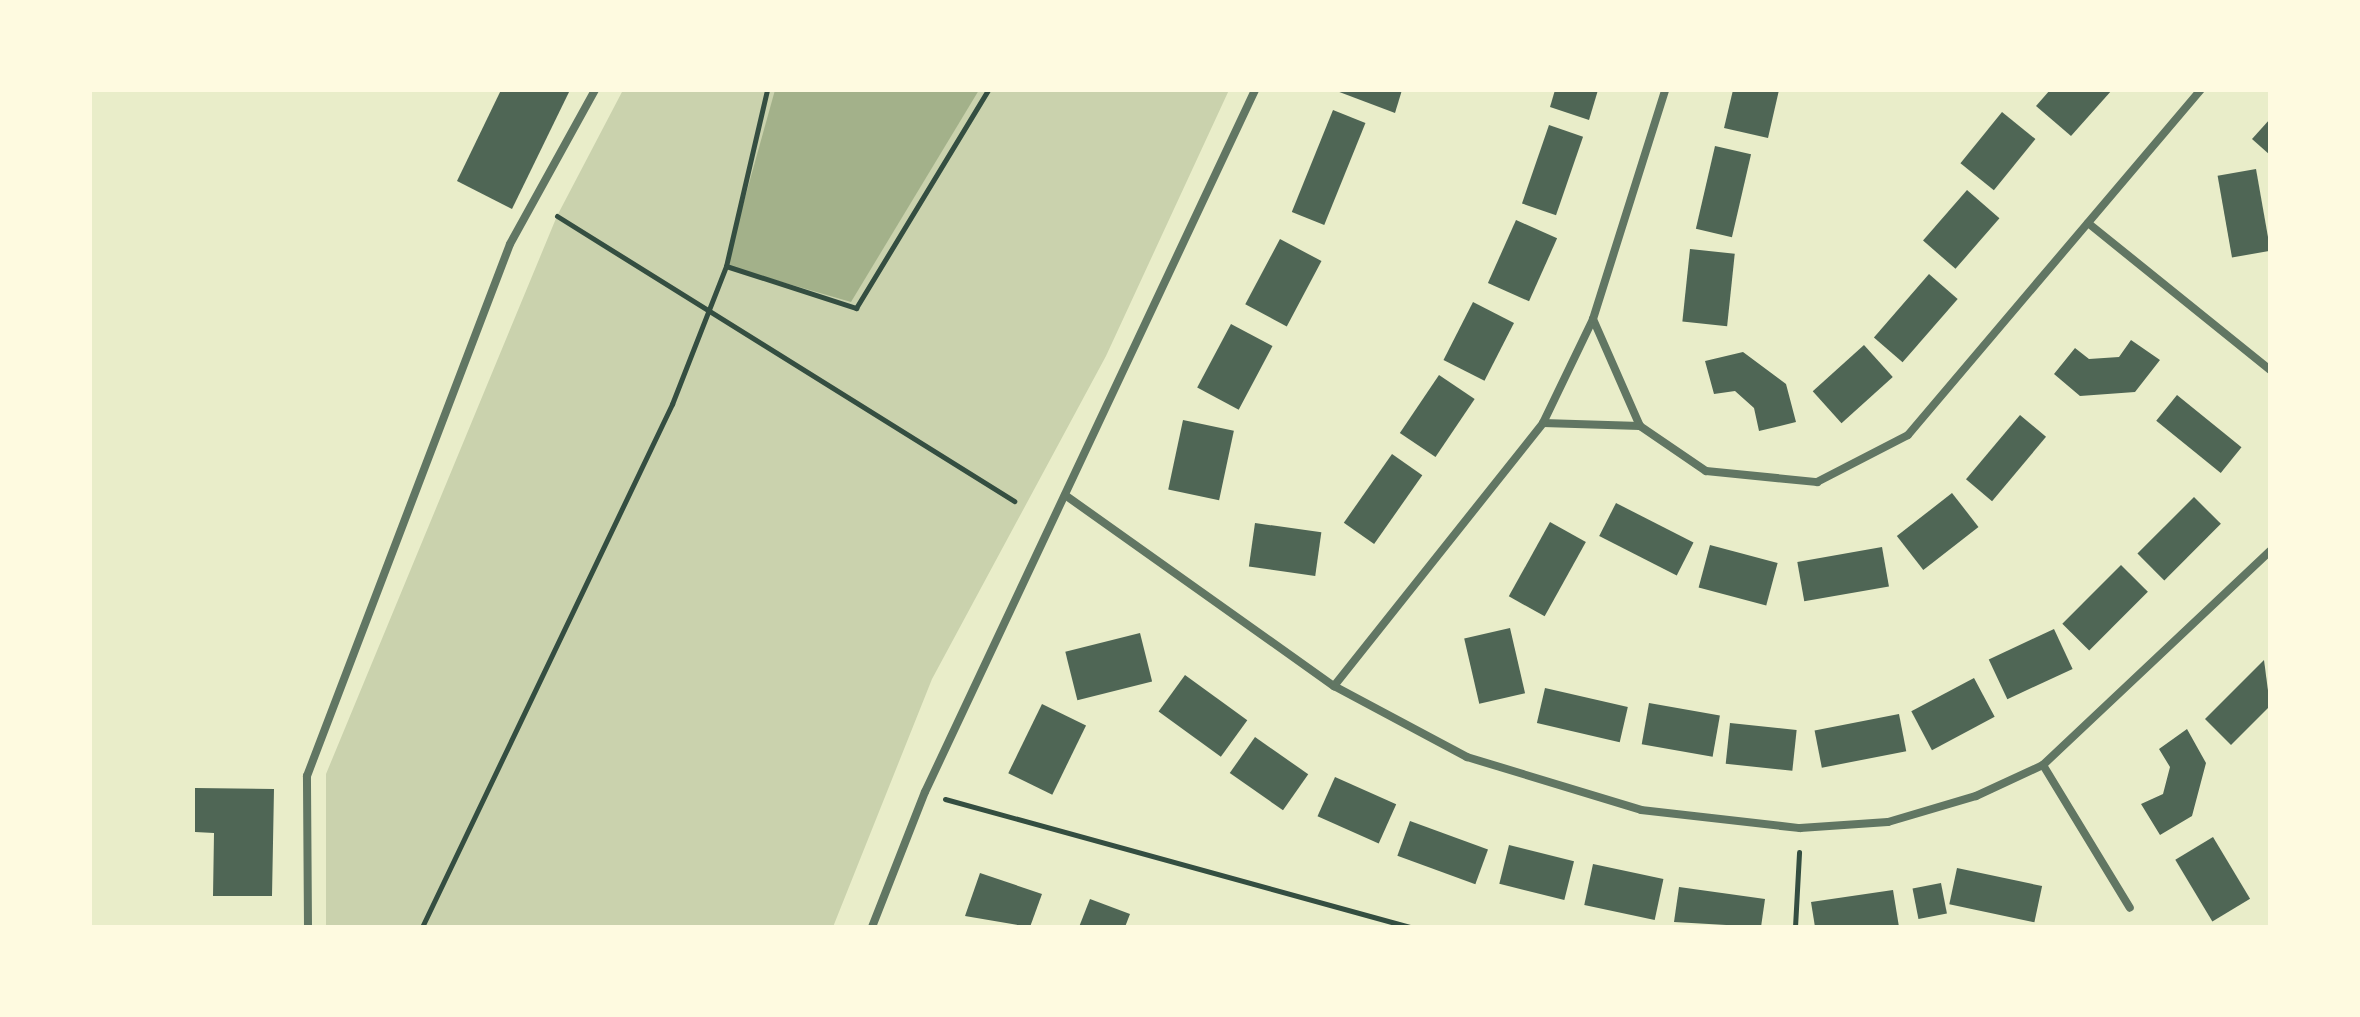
<!DOCTYPE html>
<style>
body{margin:0}
#map{position:relative;width:2360px;height:1017px;overflow:hidden;background:#e9edc9;font-family:Commissioner,sans-serif}
div>[style]{position:absolute}
[style*='--x']{left:calc(var(--x)*1px);top:calc(var(--y)*1px);width:calc(var(--w)*1px);rotate:calc(var(--a)*1deg)}
.green>*{inset:0;background:#cad2ad}
.water>*{inset:0;background:#a3b18a}
.building>*{inset:0;background:#4f6655;transform-origin:0 0}
.path>*{height:5px;margin:-2.5px;padding:0 2.5px;transform-origin:2.5px;border-radius:2.5px;background:#344e41}
.minor>*{height:8px;margin:-4px;padding:0 4px;transform-origin:4px;border-radius:4px;background:#617663}
span{translate:-50% -50%;white-space:nowrap;text-align:center;line-height:1.15;-webkit-text-stroke:6px #fefae0;paint-order:stroke}
.frame{position:absolute;inset:0;border:92px solid #fefae0;pointer-events:none}
</style>
<div id="map">
<div class="green">
<i style="clip-path:polygon(623px 90px,1229px 90px,1106px 356px,932px 679px,833px 927px,326px 927px,326px 774px,557px 216px)"></i>
</div>
<div class="water">
<i style="clip-path:polygon(775px 90px,979px 90px,851px 302px,726px 266px)"></i>
</div>
<div class="building">
<i style="clip-path:polygon(501px 90px,570px 90px,512px 209px,457px 181px)"></i>
<i style="clip-path:polygon(1334px 90px,1402px 90px,1395px 113px)"></i>
<i style="clip-path:polygon(1555px 90px,1598px 90px,1589px 120px,1550px 107px)"></i>
<i style="clip-path:polygon(1733px 90px,1779px 90px,1768px 138px,1724px 128px)"></i>
<i style="clip-path:polygon(2050px 90px,2112px 90px,2071px 136px,2036px 106px)"></i>
<i style="left:1333px;top:110px;width:35px;height:110px;rotate:22deg"></i>
<i style="left:2002px;top:112px;width:43px;height:66px;rotate:39deg"></i>
<i style="clip-path:polygon(2270px 119px,2270px 155px,2252px 139px)"></i>
<i style="left:1549px;top:125px;width:36px;height:83px;rotate:19deg"></i>
<i style="left:1715px;top:146px;width:37px;height:85px;rotate:13deg"></i>
<i style="left:2256px;top:169px;width:83px;height:39px;rotate:80deg"></i>
<i style="left:1967px;top:190px;width:43px;height:67px;rotate:41deg"></i>
<i style="left:1516px;top:220px;width:45px;height:69px;rotate:24deg"></i>
<i style="left:1280px;top:239px;width:47px;height:74px;rotate:28deg"></i>
<i style="left:1690px;top:249px;width:45px;height:73px;rotate:6deg"></i>
<i style="left:1929px;top:274px;width:38px;height:84px;rotate:41deg"></i>
<i style="left:1473px;top:302px;width:46px;height:65px;rotate:27deg"></i>
<i style="left:1231px;top:324px;width:47px;height:72px;rotate:28deg"></i>
<i style="clip-path:polygon(2131px 340px,2160px 360px,2135px 392px,2080px 396px,2054px 374px,2075px 348px,2089px 359px,2119px 357px)"></i>
<i style="left:1864px;top:345px;width:43px;height:69px;rotate:48deg"></i>
<i style="clip-path:polygon(1743px 352px,1786px 384px,1796px 422px,1759px 431px,1754px 408px,1735px 391px,1714px 394px,1705px 361px)"></i>
<i style="left:1439px;top:375px;width:43px;height:70px;rotate:34deg"></i>
<i style="left:2177px;top:395px;width:83px;height:33px;rotate:39deg"></i>
<i style="left:2020px;top:415px;width:34px;height:84px;rotate:40deg"></i>
<i style="left:1183px;top:420px;width:52px;height:71px;rotate:12deg"></i>
<i style="left:1392px;top:454px;width:37px;height:84px;rotate:35deg"></i>
<i style="left:1952px;top:493px;width:43px;height:70px;rotate:52deg"></i>
<i style="left:2194px;top:497px;width:38px;height:80px;rotate:45deg"></i>
<i style="left:1616px;top:503px;width:87px;height:37px;rotate:27deg"></i>
<i style="left:1550px;top:522px;width:41px;height:85px;rotate:29deg"></i>
<i style="left:1255px;top:523px;width:67px;height:44px;rotate:8deg"></i>
<i style="left:1710px;top:545px;width:70px;height:44px;rotate:15deg"></i>
<i style="left:1882px;top:547px;width:40px;height:86px;rotate:80deg"></i>
<i style="left:2121px;top:565px;width:38px;height:83px;rotate:45deg"></i>
<i style="left:1510px;top:628px;width:67px;height:47px;rotate:77deg"></i>
<i style="left:2054px;top:629px;width:44px;height:72px;rotate:65deg"></i>
<i style="left:1140px;top:633px;width:50px;height:77px;rotate:76deg"></i>
<i style="clip-path:polygon(2264px 660px,2270px 706px,2231px 745px,2205px 719px)"></i>
<i style="left:1185px;top:675px;width:77px;height:45px;rotate:36deg"></i>
<i style="left:1974px;top:678px;width:44px;height:71px;rotate:62deg"></i>
<i style="left:1545px;top:688px;width:85px;height:36px;rotate:13deg"></i>
<i style="left:1649px;top:703px;width:72px;height:42px;rotate:10deg"></i>
<i style="left:1042px;top:704px;width:49px;height:77px;rotate:26deg"></i>
<i style="left:1899px;top:714px;width:38px;height:86px;rotate:79deg"></i>
<i style="left:1730px;top:723px;width:67px;height:41px;rotate:6deg"></i>
<i style="clip-path:polygon(2187px 729px,2206px 763px,2192px 816px,2160px 835px,2141px 804px,2163px 794px,2170px 767px,2159px 749px)"></i>
<i style="left:1255px;top:737px;width:65px;height:44px;rotate:35deg"></i>
<i style="left:1335px;top:777px;width:67px;height:43px;rotate:24deg"></i>
<i style="clip-path:polygon(195px 788px,274px 789px,272px 896px,213px 896px,214px 833px,195px 832px)"></i>
<i style="left:1410px;top:821px;width:83px;height:37px;rotate:20deg"></i>
<i style="left:2213px;top:837px;width:72px;height:44px;rotate:59deg"></i>
<i style="left:1509px;top:845px;width:67px;height:40px;rotate:14deg"></i>
<i style="left:1593px;top:864px;width:72px;height:42px;rotate:12deg"></i>
<i style="left:1957px;top:868px;width:87px;height:37px;rotate:12deg"></i>
<i style="clip-path:polygon(980px 873px,1042px 894px,1030px 927px,965px 916px)"></i>
<i style="left:1941px;top:883px;width:31px;height:29px;rotate:79deg"></i>
<i style="clip-path:polygon(1679px 887px,1765px 899px,1761px 927px,1674px 922px)"></i>
<i style="clip-path:polygon(1893px 890px,1899px 927px,1815px 927px,1811px 902px)"></i>
<i style="clip-path:polygon(1090px 899px,1130px 914px,1125px 927px,1079px 927px)"></i>
</div>
<div class="path">
<i style="--x:767;--y:90;--w:181;--a:103.1"></i>
<i style="--x:726;--y:266;--w:137;--a:17.9"></i>
<i style="--x:856;--y:308;--w:255;--a:-58.8"></i>
<i style="--x:557;--y:216;--w:539;--a:31.95"></i>
<i style="--x:945;--y:799;--w:483;--a:15.4"></i>
<i style="--x:422;--y:927;--w:580;--a:-64.45"></i>
<i style="--x:672;--y:404;--w:148;--a:-68.6"></i>
<i style="--x:1795;--y:927;--w:75;--a:-86.9"></i>
</div>
<div class="minor">
<i style="--x:2088;--y:223;--w:234;--a:38.9"></i>
<i style="--x:1593;--y:319;--w:117;--a:66.3"></i>
<i style="--x:1543;--y:423;--w:97;--a:1.8"></i>
<i style="--x:1640;--y:426;--w:80;--a:34.3"></i>
<i style="--x:1706;--y:471;--w:112;--a:5.7"></i>
<i style="--x:1817;--y:482;--w:102;--a:-27.3"></i>
<i style="--x:1908;--y:435;--w:453;--a:-49.7"></i>
<i style="--x:1065;--y:495;--w:330;--a:35.4"></i>
<i style="--x:1334;--y:686;--w:151;--a:28.1"></i>
<i style="--x:1467;--y:757;--w:182;--a:16.9"></i>
<i style="--x:1641;--y:810;--w:160;--a:6.5"></i>
<i style="--x:1800;--y:828;--w:88;--a:-3.9"></i>
<i style="--x:1888;--y:822;--w:92;--a:-16.5"></i>
<i style="--x:1976;--y:796;--w:74;--a:-24.8"></i>
<i style="--x:2043;--y:765;--w:312;--a:-43.3"></i>
<i style="--x:1334;--y:686;--w:336;--a:-51.5"></i>
<i style="--x:1543;--y:423;--w:115;--a:-64.3"></i>
<i style="--x:1593;--y:319;--w:240;--a:-72.5"></i>
<i style="--x:2043;--y:765;--w:167;--a:58.7"></i>
<i style="--x:308;--y:927;--w:151;--a:-90.4"></i>
<i style="--x:307;--y:776;--w:569;--a:-69.11"></i>
<i style="--x:510;--y:244;--w:176;--a:-61.1"></i>
<i style="--x:872;--y:927;--w:145;--a:-68.6"></i>
<i style="--x:925;--y:792;--w:776;--a:-64.82"></i>
</div>
<div class="frame"></div>
</div>
